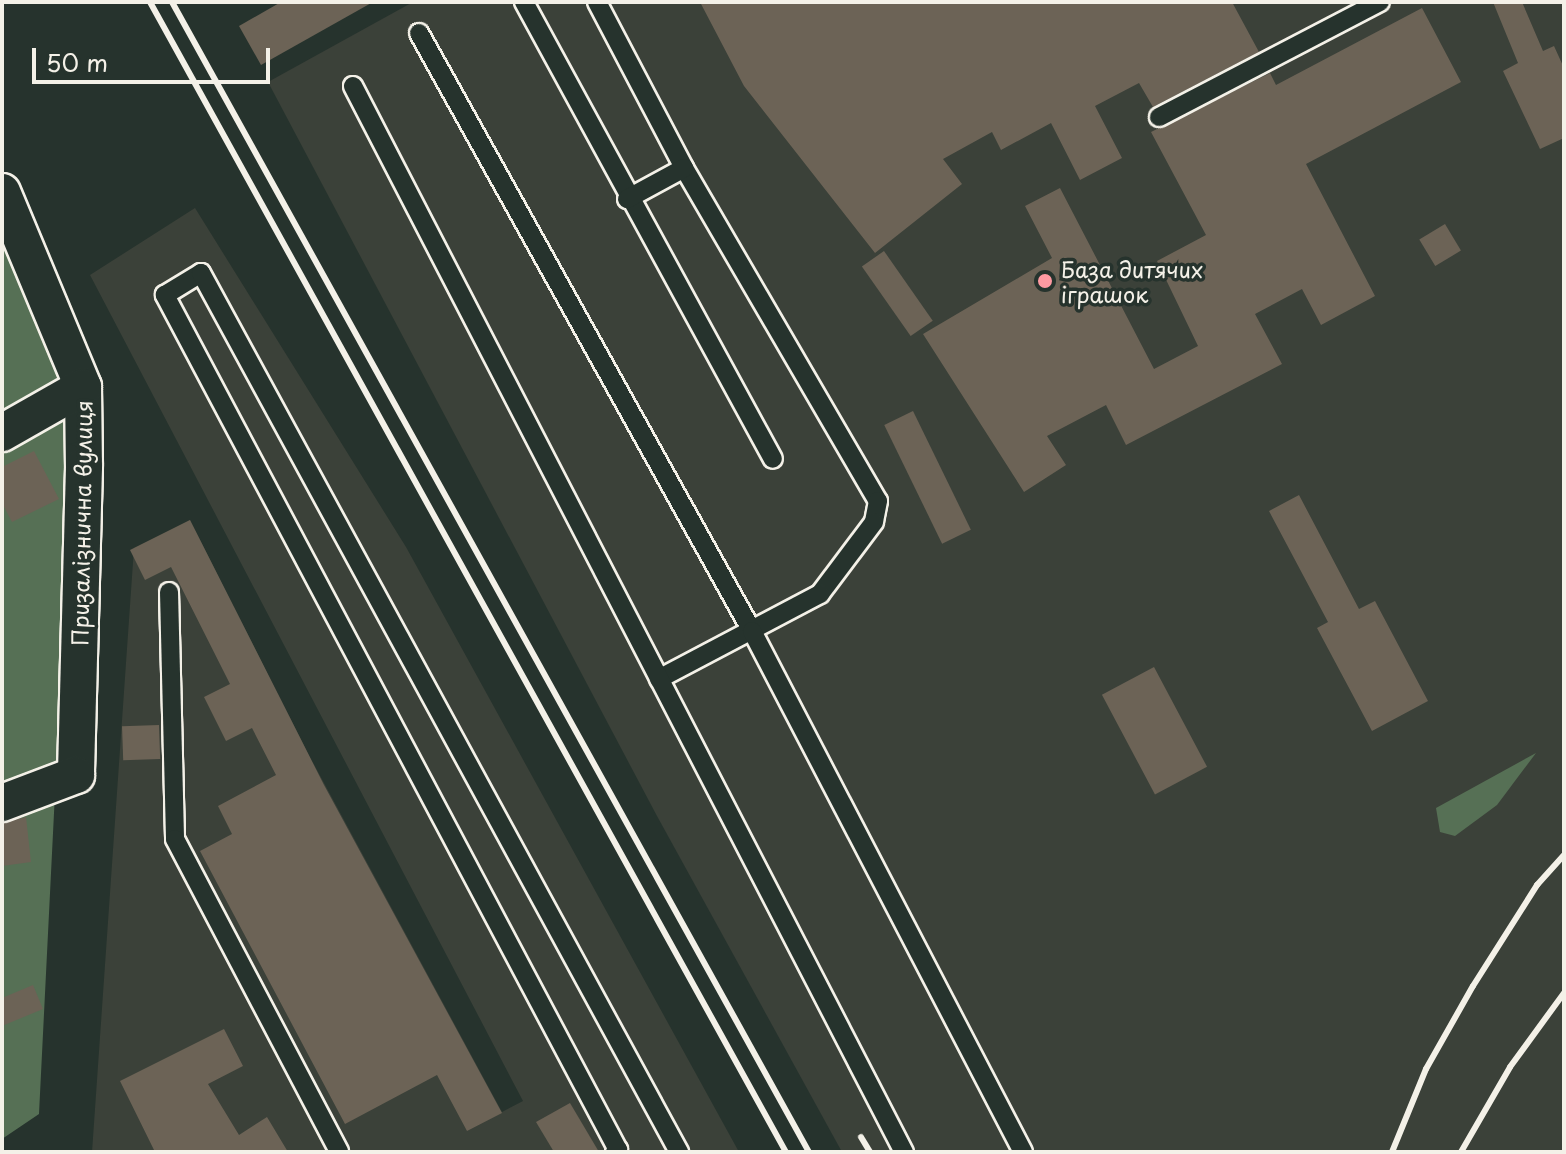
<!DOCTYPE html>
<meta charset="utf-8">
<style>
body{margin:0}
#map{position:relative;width:1566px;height:1154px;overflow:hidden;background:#26332d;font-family:"Playpen Sans",sans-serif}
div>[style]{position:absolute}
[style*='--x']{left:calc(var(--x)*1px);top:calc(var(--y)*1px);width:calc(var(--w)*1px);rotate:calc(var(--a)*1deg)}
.built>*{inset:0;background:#3b4139}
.green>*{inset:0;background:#567055}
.building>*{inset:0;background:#6c6356;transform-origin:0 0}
.roads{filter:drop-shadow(2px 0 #f4f1e8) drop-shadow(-2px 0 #f4f1e8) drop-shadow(0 2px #f4f1e8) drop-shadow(0 -2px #f4f1e8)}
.lane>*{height:18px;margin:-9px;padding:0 9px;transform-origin:9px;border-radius:9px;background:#26332d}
.street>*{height:36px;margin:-18px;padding:0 18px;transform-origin:18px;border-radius:18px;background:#26332d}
.rail>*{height:6px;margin:-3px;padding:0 3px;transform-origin:3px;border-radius:3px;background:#f4f1e8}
.dots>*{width:22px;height:22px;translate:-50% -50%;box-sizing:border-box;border:4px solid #26332d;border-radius:50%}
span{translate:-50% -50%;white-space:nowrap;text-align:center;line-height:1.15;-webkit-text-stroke:7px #26332d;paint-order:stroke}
.poi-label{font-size:22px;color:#f4f1e8}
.left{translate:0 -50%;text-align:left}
.street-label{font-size:22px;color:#f4f1e8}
.frame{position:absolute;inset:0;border:4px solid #f4f1e8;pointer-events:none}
.scale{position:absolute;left:32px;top:48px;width:238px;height:36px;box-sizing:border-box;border:4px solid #f4f1e8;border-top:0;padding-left:10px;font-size:24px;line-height:28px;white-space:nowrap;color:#f4f1e8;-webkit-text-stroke:6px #26332d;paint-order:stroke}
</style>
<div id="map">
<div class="built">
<i style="clip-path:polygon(413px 2px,1564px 2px,1564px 1152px,842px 1152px,657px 816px,268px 82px)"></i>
<i style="clip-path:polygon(195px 208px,406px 547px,739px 1152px,92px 1152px,134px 548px,190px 520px,311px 759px,502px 1112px,523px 1101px,90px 275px)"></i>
</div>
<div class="green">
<i style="clip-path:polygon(2px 239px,61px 374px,53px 389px,73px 432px,39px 1114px,2px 1139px)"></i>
<i style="clip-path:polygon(1536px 753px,1497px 805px,1455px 836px,1440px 832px,1436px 808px)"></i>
</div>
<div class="building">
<i style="clip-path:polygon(281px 2px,373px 2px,261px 65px,239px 26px)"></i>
<i style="clip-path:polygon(700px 2px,1232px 2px,1259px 52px,1153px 107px,1139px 83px,1095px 106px,1122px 158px,1080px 180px,1051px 123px,1001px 150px,992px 132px,943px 159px,962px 184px,875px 253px,744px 86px)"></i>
<i style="clip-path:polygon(1493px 2px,1522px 2px,1543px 51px,1554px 46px,1564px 68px,1564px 138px,1540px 149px,1503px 71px,1518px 63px)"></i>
<i style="clip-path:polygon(1422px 8px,1461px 82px,1306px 164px,1375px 296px,1321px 325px,1302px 289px,1255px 314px,1282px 364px,1126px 445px,1106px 405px,1047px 436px,1066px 465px,1024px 492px,923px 334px,1052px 258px,1025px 206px,1060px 188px,1154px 369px,1198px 346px,1157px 261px,1206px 235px,1151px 132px,1270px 73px,1276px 85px)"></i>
<i style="left:1445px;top:224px;width:31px;height:30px;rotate:59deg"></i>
<i style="left:884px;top:251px;width:85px;height:27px;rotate:55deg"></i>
<i style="left:913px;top:411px;width:132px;height:32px;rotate:64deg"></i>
<i style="clip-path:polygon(34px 451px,59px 499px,12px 522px,2px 503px,2px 467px)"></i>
<i style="clip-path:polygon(1299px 495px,1359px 609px,1375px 601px,1428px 701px,1372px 731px,1317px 628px,1328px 622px,1269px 511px)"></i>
<i style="clip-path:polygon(190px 520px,324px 785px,502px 1113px,467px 1131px,437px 1075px,345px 1124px,200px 851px,232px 834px,218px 806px,276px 775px,252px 728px,226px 741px,204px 697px,230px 684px,171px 567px,145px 580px,130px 550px)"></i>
<i style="left:1154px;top:667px;width:113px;height:59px;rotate:62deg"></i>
<i style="left:159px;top:725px;width:34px;height:37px;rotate:88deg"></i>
<i style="clip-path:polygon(26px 817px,31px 862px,2px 866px,2px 823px)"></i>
<i style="clip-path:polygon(33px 985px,43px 1009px,2px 1026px,2px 998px)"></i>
<i style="clip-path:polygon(224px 1029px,243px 1066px,208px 1084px,239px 1135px,267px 1117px,288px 1152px,155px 1152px,120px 1081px)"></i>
<i style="clip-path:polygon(570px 1103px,599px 1152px,554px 1152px,536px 1122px)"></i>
</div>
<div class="roads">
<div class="lane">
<i style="--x:524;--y:2;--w:520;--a:61.42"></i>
<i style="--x:597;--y:2;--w:187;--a:62.3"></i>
<i style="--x:684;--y:168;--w:385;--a:59.8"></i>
<i style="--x:878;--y:501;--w:21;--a:101"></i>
<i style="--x:874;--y:522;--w:90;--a:126.9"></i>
<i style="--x:820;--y:594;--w:182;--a:152.2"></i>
<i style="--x:419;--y:33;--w:684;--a:60.89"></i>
<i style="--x:752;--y:631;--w:587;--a:62.52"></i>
<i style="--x:353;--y:86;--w:1200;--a:62.67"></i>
<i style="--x:1159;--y:117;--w:249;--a:-27.5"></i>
<i style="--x:627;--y:199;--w:65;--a:-28.5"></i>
<i style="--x:169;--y:592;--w:247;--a:88.6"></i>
<i style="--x:175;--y:839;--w:353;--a:62.3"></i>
<i style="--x:615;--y:1152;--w:4;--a:-34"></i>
<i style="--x:618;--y:1150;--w:968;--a:-117.92"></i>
<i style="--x:165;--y:295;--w:42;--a:-31.4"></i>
<i style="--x:201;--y:273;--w:1001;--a:61.46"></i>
</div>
<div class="street">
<i style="--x:2;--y:192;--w:211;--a:67.4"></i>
<i style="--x:83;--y:387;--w:80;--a:89.3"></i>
<i style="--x:84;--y:467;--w:308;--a:91.5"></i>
<i style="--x:76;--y:775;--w:79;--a:159.3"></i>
<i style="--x:2;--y:433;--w:93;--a:-29.6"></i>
</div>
</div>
<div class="rail">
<i style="--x:150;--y:2;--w:1314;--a:61.06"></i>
<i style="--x:172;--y:2;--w:1315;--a:61.02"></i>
<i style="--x:861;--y:1137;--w:17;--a:59"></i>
<i style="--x:1392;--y:1152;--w:90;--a:-67.7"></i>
<i style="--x:1426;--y:1069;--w:95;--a:-60.5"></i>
<i style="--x:1473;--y:986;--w:120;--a:-57.6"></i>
<i style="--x:1537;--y:885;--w:40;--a:-48"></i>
<i style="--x:1461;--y:1152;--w:98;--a:-60"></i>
<i style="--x:1510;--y:1067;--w:92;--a:-53.9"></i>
</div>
<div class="dots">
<i style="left:1045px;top:281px;background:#ff9aa2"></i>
</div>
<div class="poi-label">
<span class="left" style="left:1061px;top:281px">База дитячих<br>іграшок</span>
</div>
<div class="street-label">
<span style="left:81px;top:523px;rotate:-89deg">Призалізнична вулиця</span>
</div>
<div class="frame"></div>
<div class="scale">50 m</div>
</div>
